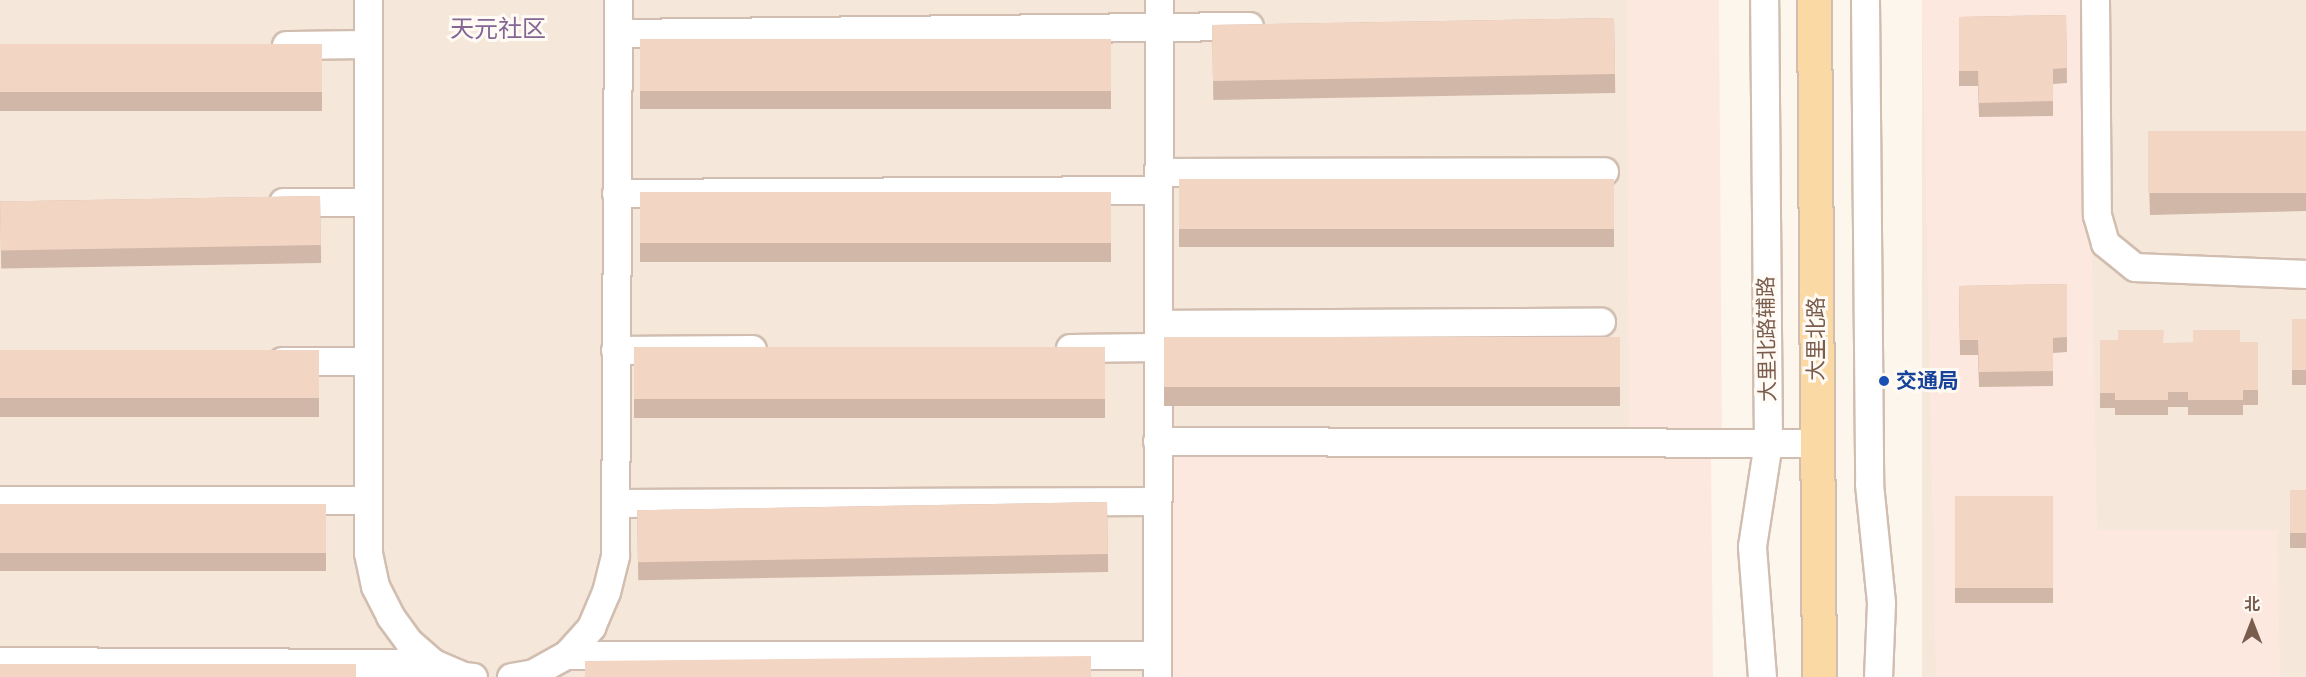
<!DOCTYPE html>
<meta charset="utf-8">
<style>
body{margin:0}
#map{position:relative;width:2306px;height:677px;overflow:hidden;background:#fdf6ec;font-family:Arial,"Noto Sans SC",sans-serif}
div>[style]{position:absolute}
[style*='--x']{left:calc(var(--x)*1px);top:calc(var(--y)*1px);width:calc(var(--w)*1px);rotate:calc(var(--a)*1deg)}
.residential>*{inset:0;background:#f5e8da;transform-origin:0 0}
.commercial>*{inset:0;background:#fde8e0}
.roads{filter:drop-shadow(2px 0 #d1beb0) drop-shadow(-2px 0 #d1beb0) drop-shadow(0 2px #d1beb0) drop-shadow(0 -2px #d1beb0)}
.minor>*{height:27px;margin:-13.5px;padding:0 13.5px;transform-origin:13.5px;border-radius:13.5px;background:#fff}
.major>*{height:33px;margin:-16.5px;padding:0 16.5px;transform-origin:16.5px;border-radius:16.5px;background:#fbd9a5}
.wall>*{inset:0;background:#d1b7a8;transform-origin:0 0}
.building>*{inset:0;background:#f3d5c3;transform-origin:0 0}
.dots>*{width:16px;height:16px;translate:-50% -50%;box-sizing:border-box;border:3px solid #fffaf3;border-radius:50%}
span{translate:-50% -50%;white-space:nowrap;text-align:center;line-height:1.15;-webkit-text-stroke:6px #fffaf3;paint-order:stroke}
.street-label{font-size:21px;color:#7a5c4d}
.transit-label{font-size:21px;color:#164399;font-weight:700}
.left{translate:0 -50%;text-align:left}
.quarter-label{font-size:24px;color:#846695}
.north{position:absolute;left:2222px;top:593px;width:60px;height:60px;-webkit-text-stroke:4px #fffaf3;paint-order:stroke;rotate:0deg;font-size:16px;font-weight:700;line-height:24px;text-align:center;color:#7a5c4d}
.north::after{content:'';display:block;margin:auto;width:21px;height:27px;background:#7a5c4d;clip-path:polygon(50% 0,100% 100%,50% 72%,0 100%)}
</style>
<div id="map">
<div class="residential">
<i style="clip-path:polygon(0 0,1714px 0,1711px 448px,1170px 677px,0 677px)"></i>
<i style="left:1922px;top:0;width:384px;height:677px"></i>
</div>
<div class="commercial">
<i style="clip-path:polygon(1627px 0,1719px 0,1722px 443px,1711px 448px,1713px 677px,1170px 677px,1168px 453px,1629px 444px)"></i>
<i style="clip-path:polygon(1922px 0,2087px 0,2097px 530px,2277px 530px,2280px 677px,1936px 677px)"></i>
</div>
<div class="roads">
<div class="minor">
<i style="--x:368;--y:0;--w:553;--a:90"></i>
<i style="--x:368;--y:553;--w:34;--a:78"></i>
<i style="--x:375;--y:586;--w:34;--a:63"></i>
<i style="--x:390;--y:616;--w:32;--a:54"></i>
<i style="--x:409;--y:642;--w:32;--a:41"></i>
<i style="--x:433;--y:663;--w:33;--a:23"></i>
<i style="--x:463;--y:676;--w:10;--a:6"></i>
<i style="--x:1865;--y:0;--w:484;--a:89.5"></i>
<i style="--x:1869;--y:484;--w:120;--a:84.2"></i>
<i style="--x:1881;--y:603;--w:74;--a:92.3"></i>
<i style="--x:2095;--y:0;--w:215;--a:89.5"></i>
<i style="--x:2097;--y:215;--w:29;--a:74"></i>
<i style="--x:2105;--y:243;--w:38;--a:39"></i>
<i style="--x:2135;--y:267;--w:171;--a:2.3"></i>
<i style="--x:618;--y:33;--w:631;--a:-0.64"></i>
<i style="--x:286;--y:45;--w:82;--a:-0.7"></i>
<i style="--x:1158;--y:172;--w:446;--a:-0.1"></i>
<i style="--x:616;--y:193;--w:542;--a:-0.32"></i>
<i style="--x:283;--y:202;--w:85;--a:0"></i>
<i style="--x:1158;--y:324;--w:443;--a:-0.3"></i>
<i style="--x:1070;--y:348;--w:88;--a:-0.7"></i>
<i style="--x:615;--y:350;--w:137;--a:-0.4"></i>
<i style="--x:282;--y:361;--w:86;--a:0"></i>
<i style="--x:1157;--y:441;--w:659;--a:0.17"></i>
<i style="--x:0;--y:500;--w:368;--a:0"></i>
<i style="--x:615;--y:503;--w:542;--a:-0.21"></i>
<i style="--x:566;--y:655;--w:591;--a:0"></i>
<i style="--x:0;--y:661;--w:433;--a:0.3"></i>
<i style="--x:511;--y:677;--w:22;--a:-10"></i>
<i style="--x:533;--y:673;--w:38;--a:-29"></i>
<i style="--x:566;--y:655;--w:38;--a:-48"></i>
<i style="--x:591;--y:627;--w:38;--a:-67"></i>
<i style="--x:606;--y:592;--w:38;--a:-76"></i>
<i style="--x:615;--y:555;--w:555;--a:-89.69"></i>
<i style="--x:1157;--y:677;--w:677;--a:-89.83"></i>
<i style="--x:1762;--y:677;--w:131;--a:-94.4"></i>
<i style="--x:1752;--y:546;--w:104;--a:-81.2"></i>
<i style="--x:1768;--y:443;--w:443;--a:-90.5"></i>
</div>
<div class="major">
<i style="--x:1814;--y:0;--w:677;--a:89.58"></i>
</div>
</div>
<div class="wall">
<i style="clip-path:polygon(2066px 15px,2067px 83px,2053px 84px,2053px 116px,1979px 117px,1978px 86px,1959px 86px,1959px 17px)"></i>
<i style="left:1614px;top:18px;width:75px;height:402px;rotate:89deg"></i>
<i style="left:1111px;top:39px;width:70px;height:471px;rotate:90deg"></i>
<i style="left:322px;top:44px;width:67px;height:322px;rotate:90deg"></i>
<i style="clip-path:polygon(2306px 131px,2306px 211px,2150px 215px,2148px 154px)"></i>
<i style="left:1614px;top:179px;width:68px;height:435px;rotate:90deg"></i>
<i style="left:1111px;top:192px;width:70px;height:471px;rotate:90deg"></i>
<i style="left:320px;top:196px;width:67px;height:320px;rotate:89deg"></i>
<i style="clip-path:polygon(2067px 284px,2067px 352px,2053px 353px,2053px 386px,1979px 387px,1978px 355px,1960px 355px,1959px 286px)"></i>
<i style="left:2292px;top:319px;width:14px;height:66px"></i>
<i style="left:1164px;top:337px;width:456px;height:69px"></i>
<i style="clip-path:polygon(2100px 340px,2164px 343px,2258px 342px,2258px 405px,2243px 405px,2243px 415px,2188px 415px,2188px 407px,2168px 407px,2168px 415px,2115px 415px,2115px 408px,2100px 408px)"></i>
<i style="left:1105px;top:347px;width:71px;height:471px;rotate:90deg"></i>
<i style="left:319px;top:350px;width:67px;height:319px;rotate:90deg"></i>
<i style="left:2290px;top:490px;width:16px;height:58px"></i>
<i style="left:1955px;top:496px;width:98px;height:107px"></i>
<i style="left:1107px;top:502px;width:70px;height:470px;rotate:89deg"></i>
<i style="left:0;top:504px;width:326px;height:67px"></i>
</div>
<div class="building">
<i style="clip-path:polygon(2066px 15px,2067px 68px,2053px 69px,2053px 101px,1979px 103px,1978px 71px,1959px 71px,1959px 17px)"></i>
<i style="left:1614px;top:18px;width:56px;height:402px;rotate:89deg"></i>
<i style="left:1111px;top:39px;width:52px;height:471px;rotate:90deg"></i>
<i style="left:322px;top:44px;width:48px;height:322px;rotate:90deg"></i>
<i style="left:2306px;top:131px;width:62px;height:158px;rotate:90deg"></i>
<i style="left:1614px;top:179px;width:50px;height:435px;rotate:90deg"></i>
<i style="left:1111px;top:192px;width:51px;height:471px;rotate:90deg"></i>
<i style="left:320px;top:196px;width:49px;height:320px;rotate:89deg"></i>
<i style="clip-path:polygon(2067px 284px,2067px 337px,2053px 338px,2053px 371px,1979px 372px,1978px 340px,1960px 340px,1959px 286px)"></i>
<i style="left:2292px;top:319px;width:14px;height:51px"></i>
<i style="clip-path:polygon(2118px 330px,2164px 330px,2163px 343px,2193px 343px,2193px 330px,2240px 330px,2240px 342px,2258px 342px,2258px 390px,2243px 390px,2243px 400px,2188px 400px,2188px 392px,2168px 392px,2168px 400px,2115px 400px,2115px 393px,2100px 393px,2100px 340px,2118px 340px)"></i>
<i style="left:1164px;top:337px;width:456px;height:50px"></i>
<i style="left:1105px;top:347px;width:52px;height:471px;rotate:90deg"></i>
<i style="left:319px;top:350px;width:48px;height:319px;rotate:90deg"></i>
<i style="clip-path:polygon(2290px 490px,2306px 490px,2306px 534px,2306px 533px,2290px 533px)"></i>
<i style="left:1955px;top:496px;width:98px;height:92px"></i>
<i style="left:1107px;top:502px;width:52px;height:470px;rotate:89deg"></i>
<i style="left:0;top:504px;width:326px;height:49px"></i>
<i style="clip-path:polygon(1091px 656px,1091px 677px,585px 677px,585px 661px)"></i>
<i style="left:356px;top:664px;width:13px;height:356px;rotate:90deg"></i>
</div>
<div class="dots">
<i style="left:1884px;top:381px;background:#1a4fb4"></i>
</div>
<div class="street-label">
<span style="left:1767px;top:339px;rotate:-91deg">大里北路辅路</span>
<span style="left:1816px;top:339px;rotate:-90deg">大里北路</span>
</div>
<div class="transit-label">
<span class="left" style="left:1896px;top:381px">交通局</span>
</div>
<div class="quarter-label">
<span style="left:498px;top:29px">天元社区</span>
</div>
<div class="north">北</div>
</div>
